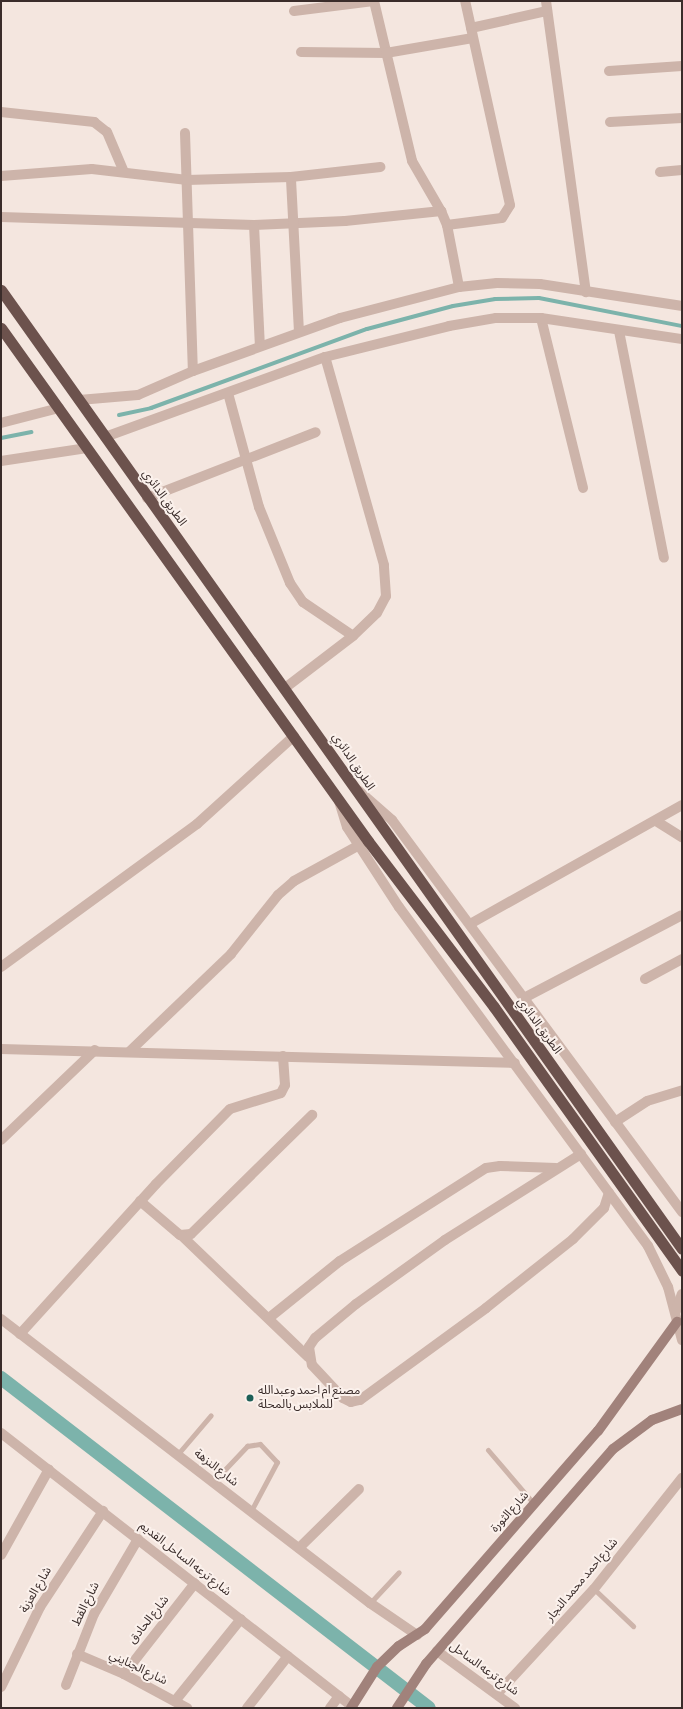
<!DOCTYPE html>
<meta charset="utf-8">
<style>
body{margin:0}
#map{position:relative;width:683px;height:1709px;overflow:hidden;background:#f4e6df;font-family:"Asap Condensed","Noto Sans Arabic",sans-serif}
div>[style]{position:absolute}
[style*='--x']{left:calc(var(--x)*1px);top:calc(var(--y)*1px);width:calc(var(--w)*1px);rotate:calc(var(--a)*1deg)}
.stream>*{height:4px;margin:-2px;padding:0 2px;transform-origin:2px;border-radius:2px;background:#7cb3ab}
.canal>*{height:14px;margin:-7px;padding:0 7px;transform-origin:7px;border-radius:7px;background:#7cb3ab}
.service>*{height:5px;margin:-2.5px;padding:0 2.5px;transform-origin:2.5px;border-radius:2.5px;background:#cdb4aa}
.minor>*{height:10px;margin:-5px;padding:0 5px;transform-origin:5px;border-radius:5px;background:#cdb4aa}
.tertiary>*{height:10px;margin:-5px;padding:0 5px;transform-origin:5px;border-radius:5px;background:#cdb4aa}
.secondary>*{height:10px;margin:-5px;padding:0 5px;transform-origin:5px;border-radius:5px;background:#a1827b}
.trunk>*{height:11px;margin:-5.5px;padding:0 5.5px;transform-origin:5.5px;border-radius:5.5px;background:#6c524d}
.dots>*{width:11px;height:11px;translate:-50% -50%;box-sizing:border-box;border:2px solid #fbf1ec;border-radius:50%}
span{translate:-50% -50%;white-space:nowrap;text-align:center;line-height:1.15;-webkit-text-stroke:4px #fbf1ec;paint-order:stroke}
.street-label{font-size:12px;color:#3a2c2a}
.poi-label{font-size:12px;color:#3a2c2a}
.left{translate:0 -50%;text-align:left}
.frame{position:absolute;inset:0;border:2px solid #3a2c2a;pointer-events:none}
</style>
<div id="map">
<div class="stream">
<i style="--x:119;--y:415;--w:33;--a:-12"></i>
<i style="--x:151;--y:408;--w:230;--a:-20.1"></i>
<i style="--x:367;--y:329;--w:89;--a:-15"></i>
<i style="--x:453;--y:306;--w:43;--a:-9.5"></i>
<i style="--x:495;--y:299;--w:44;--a:-1.3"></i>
<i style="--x:539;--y:298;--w:146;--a:11.1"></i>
<i style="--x:1;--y:438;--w:31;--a:-11"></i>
</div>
<div class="canal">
<i style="--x:1;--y:1378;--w:540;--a:37.63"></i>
</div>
<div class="service">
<i style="--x:488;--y:1450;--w:72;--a:49.5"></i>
<i style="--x:177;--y:1455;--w:52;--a:-49.6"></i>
<i style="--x:213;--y:1482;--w:50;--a:-46.6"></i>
<i style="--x:247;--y:1446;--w:13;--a:-9"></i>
<i style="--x:260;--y:1444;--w:25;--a:47"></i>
<i style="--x:277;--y:1462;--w:55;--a:118"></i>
<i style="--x:594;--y:1589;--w:54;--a:43.5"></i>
<i style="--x:370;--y:1603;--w:42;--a:-46.9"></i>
</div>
<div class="minor">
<i style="--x:374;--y:1;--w:164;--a:76.6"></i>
<i style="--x:412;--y:161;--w:58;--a:59.9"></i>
<i style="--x:546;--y:1;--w:294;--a:82.2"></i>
<i style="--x:294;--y:11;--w:80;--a:-7.2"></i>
<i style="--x:471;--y:28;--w:78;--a:-12.6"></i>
<i style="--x:301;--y:52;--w:85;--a:0.7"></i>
<i style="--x:386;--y:53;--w:88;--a:-9.8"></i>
<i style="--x:609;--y:71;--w:73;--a:-3.9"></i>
<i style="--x:1;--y:112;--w:94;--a:6.1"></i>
<i style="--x:94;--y:122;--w:16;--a:38"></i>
<i style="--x:107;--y:132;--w:43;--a:67"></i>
<i style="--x:610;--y:122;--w:72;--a:-3.2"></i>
<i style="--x:185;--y:133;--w:238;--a:88.1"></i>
<i style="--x:660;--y:172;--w:22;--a:-5"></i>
<i style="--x:1;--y:176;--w:91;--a:-4.4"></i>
<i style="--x:92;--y:169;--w:96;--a:6.6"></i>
<i style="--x:187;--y:180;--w:104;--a:-1.7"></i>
<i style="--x:1;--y:217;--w:253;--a:1.8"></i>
<i style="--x:254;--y:225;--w:91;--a:-2.5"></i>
<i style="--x:345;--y:221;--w:97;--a:-5.9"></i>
<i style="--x:441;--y:211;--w:15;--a:67"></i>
<i style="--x:447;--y:225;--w:63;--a:79"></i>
<i style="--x:254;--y:225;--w:121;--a:87.2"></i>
<i style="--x:447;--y:225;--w:55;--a:-7.3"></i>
<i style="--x:502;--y:218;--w:15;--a:-58"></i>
<i style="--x:510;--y:205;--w:209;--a:-102.4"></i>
<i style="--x:541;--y:318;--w:175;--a:76.1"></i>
<i style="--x:619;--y:331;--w:231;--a:78.8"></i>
<i style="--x:299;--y:332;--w:155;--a:-93"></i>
<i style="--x:291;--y:177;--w:90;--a:-6.4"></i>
<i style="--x:228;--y:393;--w:118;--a:74.8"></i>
<i style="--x:259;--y:507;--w:82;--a:67.8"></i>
<i style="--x:290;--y:583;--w:23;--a:56"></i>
<i style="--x:303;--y:602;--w:60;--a:34.2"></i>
<i style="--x:79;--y:400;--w:59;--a:-4.8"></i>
<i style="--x:138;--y:395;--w:60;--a:-23.6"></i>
<i style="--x:193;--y:371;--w:156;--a:-19.8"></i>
<i style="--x:340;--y:318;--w:123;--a:-14.6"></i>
<i style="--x:459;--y:287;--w:38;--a:-6"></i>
<i style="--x:497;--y:283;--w:43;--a:1.3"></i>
<i style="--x:540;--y:284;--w:144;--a:8.8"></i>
<i style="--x:1;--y:423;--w:60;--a:-14.5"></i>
<i style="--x:105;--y:437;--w:234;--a:-20"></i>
<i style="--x:325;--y:357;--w:128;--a:-14"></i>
<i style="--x:449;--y:326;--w:48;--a:-9.7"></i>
<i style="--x:496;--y:318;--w:45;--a:0"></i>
<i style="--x:541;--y:318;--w:143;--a:8.5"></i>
<i style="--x:1;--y:461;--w:87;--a:-8.6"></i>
<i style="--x:147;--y:498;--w:181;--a:-21.3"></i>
<i style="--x:285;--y:688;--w:86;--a:-37.4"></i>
<i style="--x:353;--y:636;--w:33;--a:-44"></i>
<i style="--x:377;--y:613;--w:19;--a:-62"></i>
<i style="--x:386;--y:596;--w:31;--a:-94"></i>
<i style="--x:384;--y:565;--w:216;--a:-105.8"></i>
<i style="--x:656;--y:821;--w:31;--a:32"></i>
<i style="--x:470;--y:924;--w:243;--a:-29.3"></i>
<i style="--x:1;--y:967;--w:243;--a:-36.1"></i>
<i style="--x:197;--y:824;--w:131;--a:-42.2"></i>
<i style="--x:645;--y:979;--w:42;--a:-28.4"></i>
<i style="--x:524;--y:998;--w:178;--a:-27.7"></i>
<i style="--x:1;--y:1049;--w:514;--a:1.56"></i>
<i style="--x:130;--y:1051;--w:140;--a:-43.8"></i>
<i style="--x:231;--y:954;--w:75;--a:-51.5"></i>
<i style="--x:278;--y:895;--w:21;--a:-41"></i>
<i style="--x:294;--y:881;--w:81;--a:-28.8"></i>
<i style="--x:615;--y:1122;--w:38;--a:-33"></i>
<i style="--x:647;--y:1101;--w:37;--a:-17"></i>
<i style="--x:1;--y:1140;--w:130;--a:-43.8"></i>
<i style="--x:581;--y:1154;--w:161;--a:147.7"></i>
<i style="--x:445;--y:1240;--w:110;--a:144.3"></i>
<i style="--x:356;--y:1304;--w:53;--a:140.3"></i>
<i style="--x:315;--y:1338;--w:11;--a:124"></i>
<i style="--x:309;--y:1347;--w:18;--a:81"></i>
<i style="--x:312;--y:1365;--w:45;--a:46.8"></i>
<i style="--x:343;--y:1398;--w:9;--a:27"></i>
<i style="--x:351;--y:1402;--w:9;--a:-13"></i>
<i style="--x:360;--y:1400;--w:156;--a:-36.1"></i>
<i style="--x:486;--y:1308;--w:111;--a:-38.4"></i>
<i style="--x:573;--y:1239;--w:44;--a:-45"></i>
<i style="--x:604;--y:1208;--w:16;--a:-72"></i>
<i style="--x:140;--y:1201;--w:52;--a:40.4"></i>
<i style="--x:180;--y:1235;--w:11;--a:-5"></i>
<i style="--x:191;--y:1234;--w:170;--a:-44.5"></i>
<i style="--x:182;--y:1236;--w:175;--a:43.8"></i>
<i style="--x:269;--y:1318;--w:91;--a:-38.8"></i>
<i style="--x:340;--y:1261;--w:173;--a:-32.5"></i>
<i style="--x:486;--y:1168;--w:14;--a:-8"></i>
<i style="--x:500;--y:1166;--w:56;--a:2"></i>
<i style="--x:1;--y:1319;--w:466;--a:37.6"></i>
<i style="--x:370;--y:1603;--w:57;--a:34.2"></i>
<i style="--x:20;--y:1334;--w:202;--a:-47.8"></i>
<i style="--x:156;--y:1184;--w:105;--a:-45.4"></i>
<i style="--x:230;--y:1109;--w:53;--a:-17.4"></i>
<i style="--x:281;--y:1093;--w:9;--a:-63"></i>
<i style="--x:285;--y:1085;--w:29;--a:-94"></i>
<i style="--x:1;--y:1433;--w:445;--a:37.9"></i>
<i style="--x:299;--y:1548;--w:84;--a:-44.5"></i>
<i style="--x:1;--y:1555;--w:98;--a:-60.8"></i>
<i style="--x:437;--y:1651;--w:97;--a:36.2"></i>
<i style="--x:77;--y:1654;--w:51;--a:23.1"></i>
<i style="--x:124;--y:1674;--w:72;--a:28.4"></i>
<i style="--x:124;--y:1674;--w:115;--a:-52"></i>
<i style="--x:66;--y:1685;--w:76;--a:-68.5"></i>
<i style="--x:94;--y:1614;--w:87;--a:-59.6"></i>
<i style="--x:1;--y:1687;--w:89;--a:-64"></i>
<i style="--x:40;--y:1607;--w:115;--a:-56.7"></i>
<i style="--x:497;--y:1694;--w:143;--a:-47.3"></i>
<i style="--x:594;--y:1589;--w:142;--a:-51.6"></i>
<i style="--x:175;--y:1701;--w:105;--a:-51.2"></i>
<i style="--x:247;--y:1708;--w:66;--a:-51.7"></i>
<i style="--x:330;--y:1708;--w:15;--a:-53"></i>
</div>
<div class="tertiary">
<i style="--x:359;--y:791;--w:44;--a:41.3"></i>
<i style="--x:392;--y:820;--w:488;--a:53.5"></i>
<i style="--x:339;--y:801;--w:27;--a:73"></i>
<i style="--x:347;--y:827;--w:95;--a:57"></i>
<i style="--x:399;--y:907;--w:421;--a:53.7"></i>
<i style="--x:648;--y:1246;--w:46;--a:64"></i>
<i style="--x:668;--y:1287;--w:55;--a:75.2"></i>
<i style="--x:676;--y:1311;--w:18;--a:-71"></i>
</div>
<div class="secondary">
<i style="--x:351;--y:1708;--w:49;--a:-57.6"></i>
<i style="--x:377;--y:1667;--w:30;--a:-44"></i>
<i style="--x:399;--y:1646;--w:31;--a:-33"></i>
<i style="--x:425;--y:1629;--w:263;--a:-48.9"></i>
<i style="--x:598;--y:1431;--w:135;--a:-54.1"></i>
<i style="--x:397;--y:1708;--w:53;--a:-56.6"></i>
<i style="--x:426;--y:1664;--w:285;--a:-49"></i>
<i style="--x:613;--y:1449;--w:49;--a:-36.6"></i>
<i style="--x:652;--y:1420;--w:32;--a:-20"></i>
</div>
<div class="trunk">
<i style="--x:1;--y:290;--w:1176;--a:54.62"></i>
<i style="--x:1;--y:328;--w:631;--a:54.42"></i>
<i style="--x:368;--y:841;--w:208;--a:52.8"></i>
<i style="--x:494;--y:1007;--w:324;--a:54.5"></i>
</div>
<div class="dots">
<i style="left:250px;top:1398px;background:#1c5f57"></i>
</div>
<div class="street-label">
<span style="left:164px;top:498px;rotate:54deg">الطريق الدائري</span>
<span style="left:353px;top:762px;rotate:56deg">الطريق الدائري</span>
<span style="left:539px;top:1026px;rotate:54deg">الطريق الدائري</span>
<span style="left:216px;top:1468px;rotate:38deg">شارع النزهة</span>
<span style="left:510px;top:1512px;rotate:-48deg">شارع الثورة</span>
<span style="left:185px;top:1559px;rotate:38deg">شارع ترعه الساحل القديم</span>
<span style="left:582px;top:1580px;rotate:-50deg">شارع احمد محمد النجار</span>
<span style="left:36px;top:1590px;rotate:-60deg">شارع العزبة</span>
<span style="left:86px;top:1604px;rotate:-64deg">شارع القط</span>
<span style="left:149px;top:1620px;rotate:-52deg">شارع الحادق</span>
<span style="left:138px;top:1668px;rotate:26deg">شارع الجنايني</span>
<span style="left:484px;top:1669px;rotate:36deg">شارع ترعه الساحل</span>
</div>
<div class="poi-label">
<span class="left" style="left:258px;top:1398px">مصنع ام احمد وعبدالله<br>للملابس بالمحلة</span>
</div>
<div class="frame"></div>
</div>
